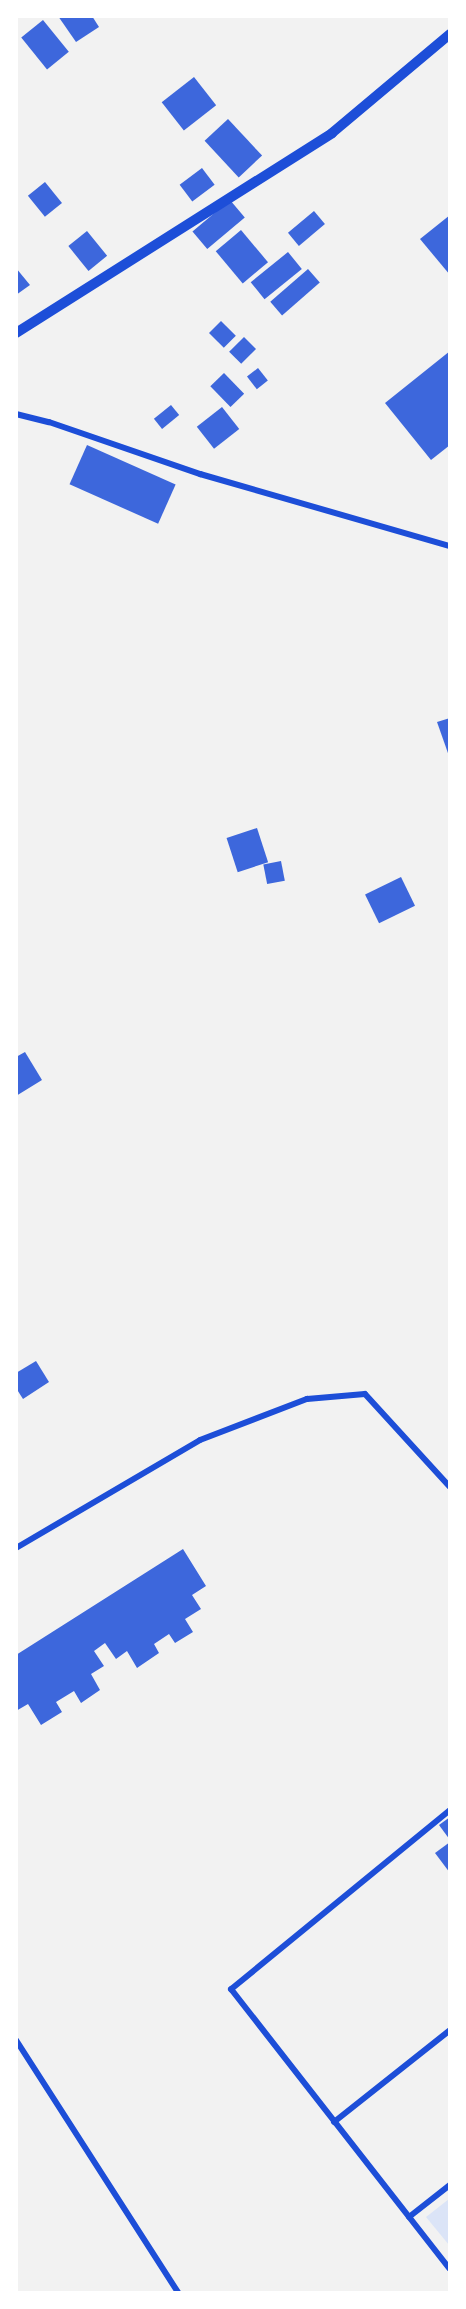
<!DOCTYPE html>
<style>
body{margin:0}
#map{position:relative;width:466px;height:2309px;overflow:hidden;background:#f2f2f2;font-family:Manrope,sans-serif}
div>[style]{position:absolute}
[style*='--x']{left:calc(var(--x)*1px);top:calc(var(--y)*1px);width:calc(var(--w)*1px);rotate:calc(var(--a)*1deg)}
.green>*{inset:0;background:#dbe4f7}
.building>*{inset:0;background:#3d67dc;transform-origin:0 0}
.minor>*{height:6px;margin:-3px;padding:0 3px;transform-origin:3px;border-radius:3px;background:#1d4ed8}
.tertiary>*{height:10px;margin:-5px;padding:0 5px;transform-origin:5px;border-radius:5px;background:#1d4ed8}
span{translate:-50% -50%;white-space:nowrap;text-align:center;line-height:1.15;-webkit-text-stroke:6px #fff;paint-order:stroke}
.frame{position:absolute;inset:0;border:18px solid #fff;pointer-events:none}
</style>
<div id="map">
<div class="green">
<i style="clip-path:polygon(449px 2199px,449px 2245px,426px 2217px)"></i>
</div>
<div class="building">
<i style="clip-path:polygon(58px 16px,92px 16px,99px 27px,76px 42px)"></i>
<i style="left:43px;top:20px;width:41px;height:28px;rotate:51deg"></i>
<i style="left:194px;top:77px;width:36px;height:41px;rotate:52deg"></i>
<i style="left:228px;top:119px;width:50px;height:32px;rotate:47deg"></i>
<i style="left:202px;top:168px;width:21px;height:28px;rotate:53deg"></i>
<i style="left:45px;top:182px;width:27px;height:22px;rotate:51deg"></i>
<i style="left:230px;top:200px;width:23px;height:49px;rotate:50deg"></i>
<i style="left:314px;top:211px;width:17px;height:34px;rotate:50deg"></i>
<i style="clip-path:polygon(450px 215px,450px 275px,420px 239px)"></i>
<i style="left:241px;top:230px;width:42px;height:33px;rotate:50deg"></i>
<i style="left:87px;top:231px;width:32px;height:24px;rotate:51deg"></i>
<i style="left:288px;top:252px;width:22px;height:48px;rotate:51deg"></i>
<i style="clip-path:polygon(16px 268px,30px 285px,16px 295px)"></i>
<i style="left:308px;top:269px;width:18px;height:50px;rotate:49deg"></i>
<i style="left:221px;top:321px;width:21px;height:17px;rotate:45deg"></i>
<i style="left:244px;top:337px;width:17px;height:21px;rotate:45deg"></i>
<i style="clip-path:polygon(450px 351px,450px 445px,431px 460px,385px 403px)"></i>
<i style="left:258px;top:368px;width:16px;height:14px;rotate:52deg"></i>
<i style="left:224px;top:373px;width:29px;height:19px;rotate:46deg"></i>
<i style="left:171px;top:405px;width:13px;height:22px;rotate:51deg"></i>
<i style="left:222px;top:407px;width:28px;height:32px;rotate:52deg"></i>
<i style="left:87px;top:445px;width:97px;height:43px;rotate:24deg"></i>
<i style="clip-path:polygon(450px 718px,450px 756px,449px 756px,437px 722px)"></i>
<i style="left:257px;top:828px;width:36px;height:32px;rotate:72deg"></i>
<i style="left:281px;top:861px;width:20px;height:18px;rotate:79deg"></i>
<i style="left:401px;top:877px;width:32px;height:40px;rotate:64deg"></i>
<i style="clip-path:polygon(25px 1052px,42px 1080px,16px 1096px,16px 1057px)"></i>
<i style="clip-path:polygon(36px 1361px,49px 1382px,23px 1399px,16px 1388px,16px 1373px)"></i>
<i style="clip-path:polygon(183px 1549px,206px 1586px,192px 1595px,201px 1609px,185px 1619px,193px 1632px,175px 1643px,169px 1634px,154px 1644px,159px 1653px,137px 1668px,127px 1651px,116px 1659px,105px 1643px,94px 1651px,104px 1666px,91px 1674px,100px 1690px,81px 1703px,74px 1691px,56px 1702px,62px 1712px,41px 1725px,28px 1704px,16px 1711px,16px 1655px)"></i>
<i style="clip-path:polygon(450px 1817px,450px 1840px,439px 1825px)"></i>
<i style="clip-path:polygon(450px 1842px,450px 1873px,435px 1853px)"></i>
</div>
<div class="minor">
<i style="--x:16;--y:414;--w:34;--a:14"></i>
<i style="--x:49;--y:422;--w:160;--a:19"></i>
<i style="--x:200;--y:474;--w:260;--a:16.1"></i>
<i style="--x:16;--y:1548;--w:213;--a:-30.4"></i>
<i style="--x:200;--y:1440;--w:115;--a:-21"></i>
<i style="--x:307;--y:1399;--w:58;--a:-4.9"></i>
<i style="--x:365;--y:1394;--w:126;--a:47.6"></i>
<i style="--x:450;--y:1810;--w:283;--a:140.7"></i>
<i style="--x:231;--y:1989;--w:355;--a:52"></i>
<i style="--x:16;--y:2040;--w:300;--a:57.3"></i>
<i style="--x:334;--y:2122;--w:148;--a:-38.4"></i>
<i style="--x:409;--y:2217;--w:52;--a:-38"></i>
</div>
<div class="tertiary">
<i style="--x:16;--y:333;--w:374;--a:-32.3"></i>
<i style="--x:332;--y:133;--w:154;--a:-40"></i>
</div>
<div class="frame"></div>
</div>
